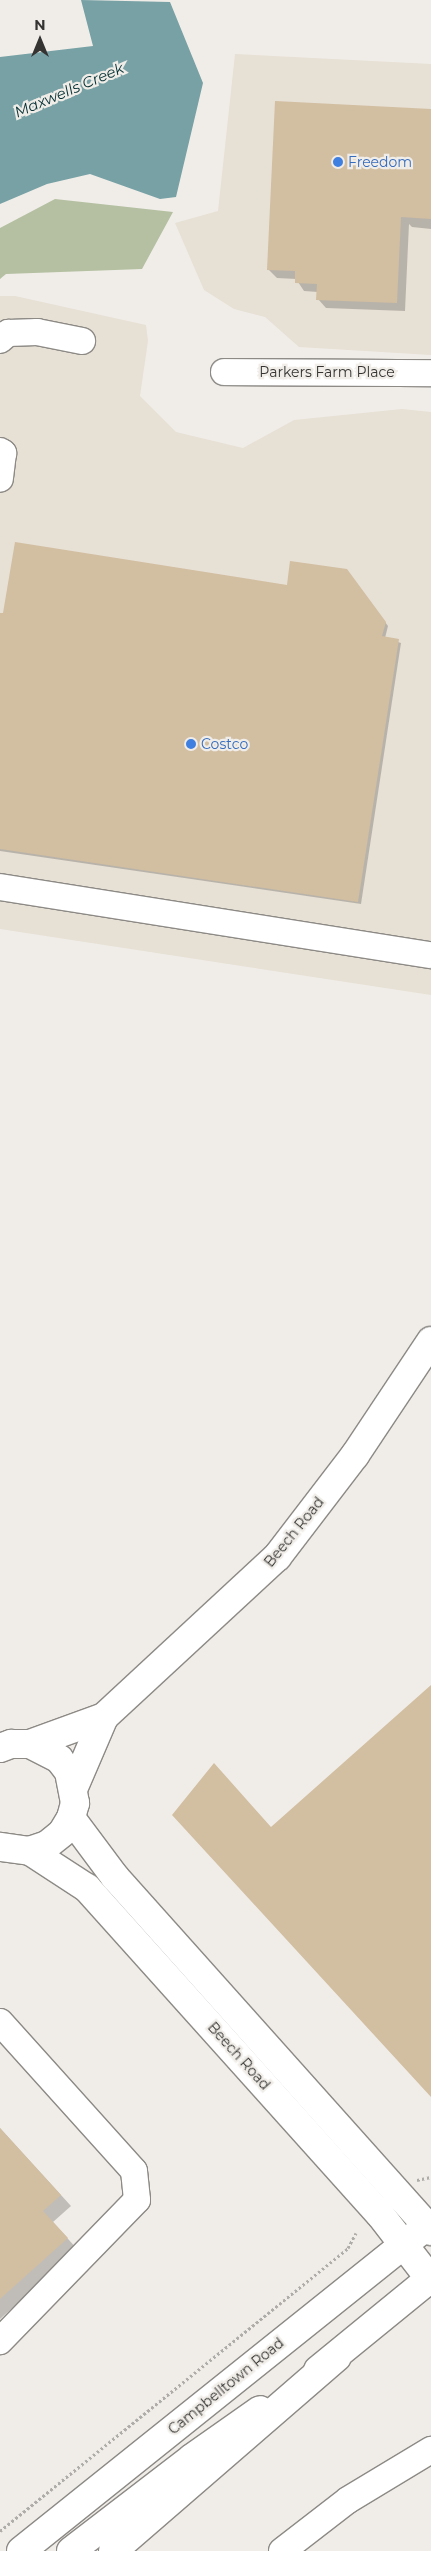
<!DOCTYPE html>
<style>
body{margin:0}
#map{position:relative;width:431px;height:2551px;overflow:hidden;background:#f0ede8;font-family:Montserrat,sans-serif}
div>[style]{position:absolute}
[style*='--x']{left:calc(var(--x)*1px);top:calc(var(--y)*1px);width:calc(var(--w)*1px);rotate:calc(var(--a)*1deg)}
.built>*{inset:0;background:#e7e0d5}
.forest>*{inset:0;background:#b4c0a1}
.water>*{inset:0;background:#77a1a5}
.shadow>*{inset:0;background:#0003}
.building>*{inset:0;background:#d2bea1}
.path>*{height:3px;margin-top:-1.5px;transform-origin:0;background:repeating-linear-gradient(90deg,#afada9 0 2.5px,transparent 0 5px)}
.roads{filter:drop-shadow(1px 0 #8d8a86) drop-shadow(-1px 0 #8d8a86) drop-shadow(0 1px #8d8a86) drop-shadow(0 -1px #8d8a86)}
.minor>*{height:26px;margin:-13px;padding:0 13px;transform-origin:13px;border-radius:13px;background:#fff}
.major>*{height:28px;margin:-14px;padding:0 14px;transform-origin:14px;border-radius:14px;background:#fff}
.highway>*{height:28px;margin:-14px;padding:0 14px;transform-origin:14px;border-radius:14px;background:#fff}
.dots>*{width:14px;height:14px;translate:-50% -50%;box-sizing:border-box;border:2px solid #f0ede8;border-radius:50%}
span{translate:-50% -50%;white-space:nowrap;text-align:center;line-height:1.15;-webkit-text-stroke:4.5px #f0ede8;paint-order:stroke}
.shop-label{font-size:14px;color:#366cbe}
.left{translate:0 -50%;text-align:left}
.street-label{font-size:14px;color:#353432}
.water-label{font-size:15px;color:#043034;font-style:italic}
.north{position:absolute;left:15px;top:15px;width:50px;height:50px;-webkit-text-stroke:4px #f0ede8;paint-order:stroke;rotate:0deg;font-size:14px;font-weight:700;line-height:20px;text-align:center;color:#353432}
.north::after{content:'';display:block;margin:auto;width:18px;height:22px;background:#353432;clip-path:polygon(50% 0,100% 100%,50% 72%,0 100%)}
</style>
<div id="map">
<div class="built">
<i style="clip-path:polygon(235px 54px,431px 64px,431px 355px,299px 347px,265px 317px,234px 309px,204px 290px,175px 223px,218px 211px)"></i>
<i style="clip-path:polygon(0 296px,15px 296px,146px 325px,148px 341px,140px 396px,176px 432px,243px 448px,294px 420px,402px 409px,431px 412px,431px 995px,0 929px)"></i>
</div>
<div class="forest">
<i style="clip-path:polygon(55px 199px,173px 212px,142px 269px,6px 274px,0 279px,0 228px)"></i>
</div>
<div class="water">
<i style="clip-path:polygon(81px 0,170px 2px,203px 83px,176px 197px,160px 199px,90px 174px,47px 184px,0 204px,0 57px,93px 46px)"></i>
</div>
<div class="shadow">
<i style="clip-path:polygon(431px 111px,431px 229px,412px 227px,409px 224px,405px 311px,326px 308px,318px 299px,318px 292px,304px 291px,296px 279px,277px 278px,268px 269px)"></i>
<i style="clip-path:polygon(349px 574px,388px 626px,385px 638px,401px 643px,361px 904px,0 851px,0 614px,289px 587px)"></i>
<i style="clip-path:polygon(0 2128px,71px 2206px,53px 2222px,77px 2249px,0 2319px)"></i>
</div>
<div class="building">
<i style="clip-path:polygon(275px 101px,431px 109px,431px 219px,401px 217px,397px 303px,316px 300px,317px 284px,295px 283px,295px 271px,267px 270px)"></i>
<i style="clip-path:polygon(15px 542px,287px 585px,290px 561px,347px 569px,386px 622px,382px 636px,399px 639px,358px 902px,0 849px,0 613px,3px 613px)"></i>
<i style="clip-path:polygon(431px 1685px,431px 2097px,172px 1815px,214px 1763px,271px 1827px)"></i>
<i style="clip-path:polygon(0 2128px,61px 2195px,43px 2211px,68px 2238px,0 2299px)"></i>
</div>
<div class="path">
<i style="--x:417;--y:2180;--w:14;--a:-12"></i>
<i style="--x:0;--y:2531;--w:449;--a:-39.1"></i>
<i style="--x:348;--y:2248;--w:17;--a:-62"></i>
</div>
<div class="roads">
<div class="minor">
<i style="--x:0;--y:340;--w:11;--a:-41"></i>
<i style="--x:8;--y:333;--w:29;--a:-2"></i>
<i style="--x:37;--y:332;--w:46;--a:11.3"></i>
<i style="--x:224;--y:372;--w:207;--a:0.3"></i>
<i style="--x:0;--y:451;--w:4;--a:34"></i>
<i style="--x:3;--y:453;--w:26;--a:97"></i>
<i style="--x:0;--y:887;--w:436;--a:9"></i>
<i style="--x:0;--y:2022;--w:200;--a:48"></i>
<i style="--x:134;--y:2171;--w:29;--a:84"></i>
<i style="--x:137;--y:2200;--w:197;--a:134.2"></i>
<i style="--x:282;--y:2551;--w:83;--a:-37.7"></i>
<i style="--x:348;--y:2500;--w:97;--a:-31.1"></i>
</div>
<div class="major">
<i style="--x:30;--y:1744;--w:79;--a:-20"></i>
<i style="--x:104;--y:1717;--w:236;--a:-42.8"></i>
<i style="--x:277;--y:1557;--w:128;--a:-52.6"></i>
<i style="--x:355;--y:1455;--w:137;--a:-56.3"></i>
<i style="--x:0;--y:1748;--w:12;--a:-20"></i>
<i style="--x:11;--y:1744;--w:19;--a:0"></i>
<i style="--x:30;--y:1744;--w:33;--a:27"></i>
<i style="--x:59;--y:1759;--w:16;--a:52"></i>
<i style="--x:69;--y:1772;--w:32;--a:79"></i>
<i style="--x:75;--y:1803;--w:16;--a:105"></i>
<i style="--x:71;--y:1818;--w:17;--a:121"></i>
<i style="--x:62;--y:1833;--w:19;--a:141"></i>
<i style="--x:47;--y:1845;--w:18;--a:161"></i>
<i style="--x:30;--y:1851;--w:30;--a:-172"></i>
<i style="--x:74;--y:1787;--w:76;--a:-66.8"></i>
<i style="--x:71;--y:1818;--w:74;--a:53.3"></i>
<i style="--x:115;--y:1877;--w:475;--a:48.2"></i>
<i style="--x:30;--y:1851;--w:68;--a:33"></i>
<i style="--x:87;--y:1888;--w:437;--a:48.1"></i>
<i style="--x:379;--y:2213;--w:83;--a:52.3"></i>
<i style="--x:318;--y:2370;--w:146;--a:-39.2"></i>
<i style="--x:21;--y:2551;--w:509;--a:-38.69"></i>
<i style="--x:71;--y:2551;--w:153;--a:-37.5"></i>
<i style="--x:192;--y:2458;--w:83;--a:-35.2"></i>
</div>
<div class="highway">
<i style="--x:113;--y:2551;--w:296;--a:-40.9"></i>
</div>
</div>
<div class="dots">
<i style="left:338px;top:162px;background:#3f7fe0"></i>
<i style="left:191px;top:744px;background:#3f7fe0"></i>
</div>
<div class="shop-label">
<span class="left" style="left:348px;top:162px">Freedom</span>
<span class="left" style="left:201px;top:744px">Costco</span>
</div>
<div class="street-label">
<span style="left:327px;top:372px">Parkers Farm Place</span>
<span style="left:294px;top:1532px;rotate:-51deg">Beech Road</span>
<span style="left:239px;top:2056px;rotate:48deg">Beech Road</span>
<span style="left:226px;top:2386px;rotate:-39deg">Campbelltown Road</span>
</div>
<div class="water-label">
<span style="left:69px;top:90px;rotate:-23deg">Maxwells Creek</span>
</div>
<div class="north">N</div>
</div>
